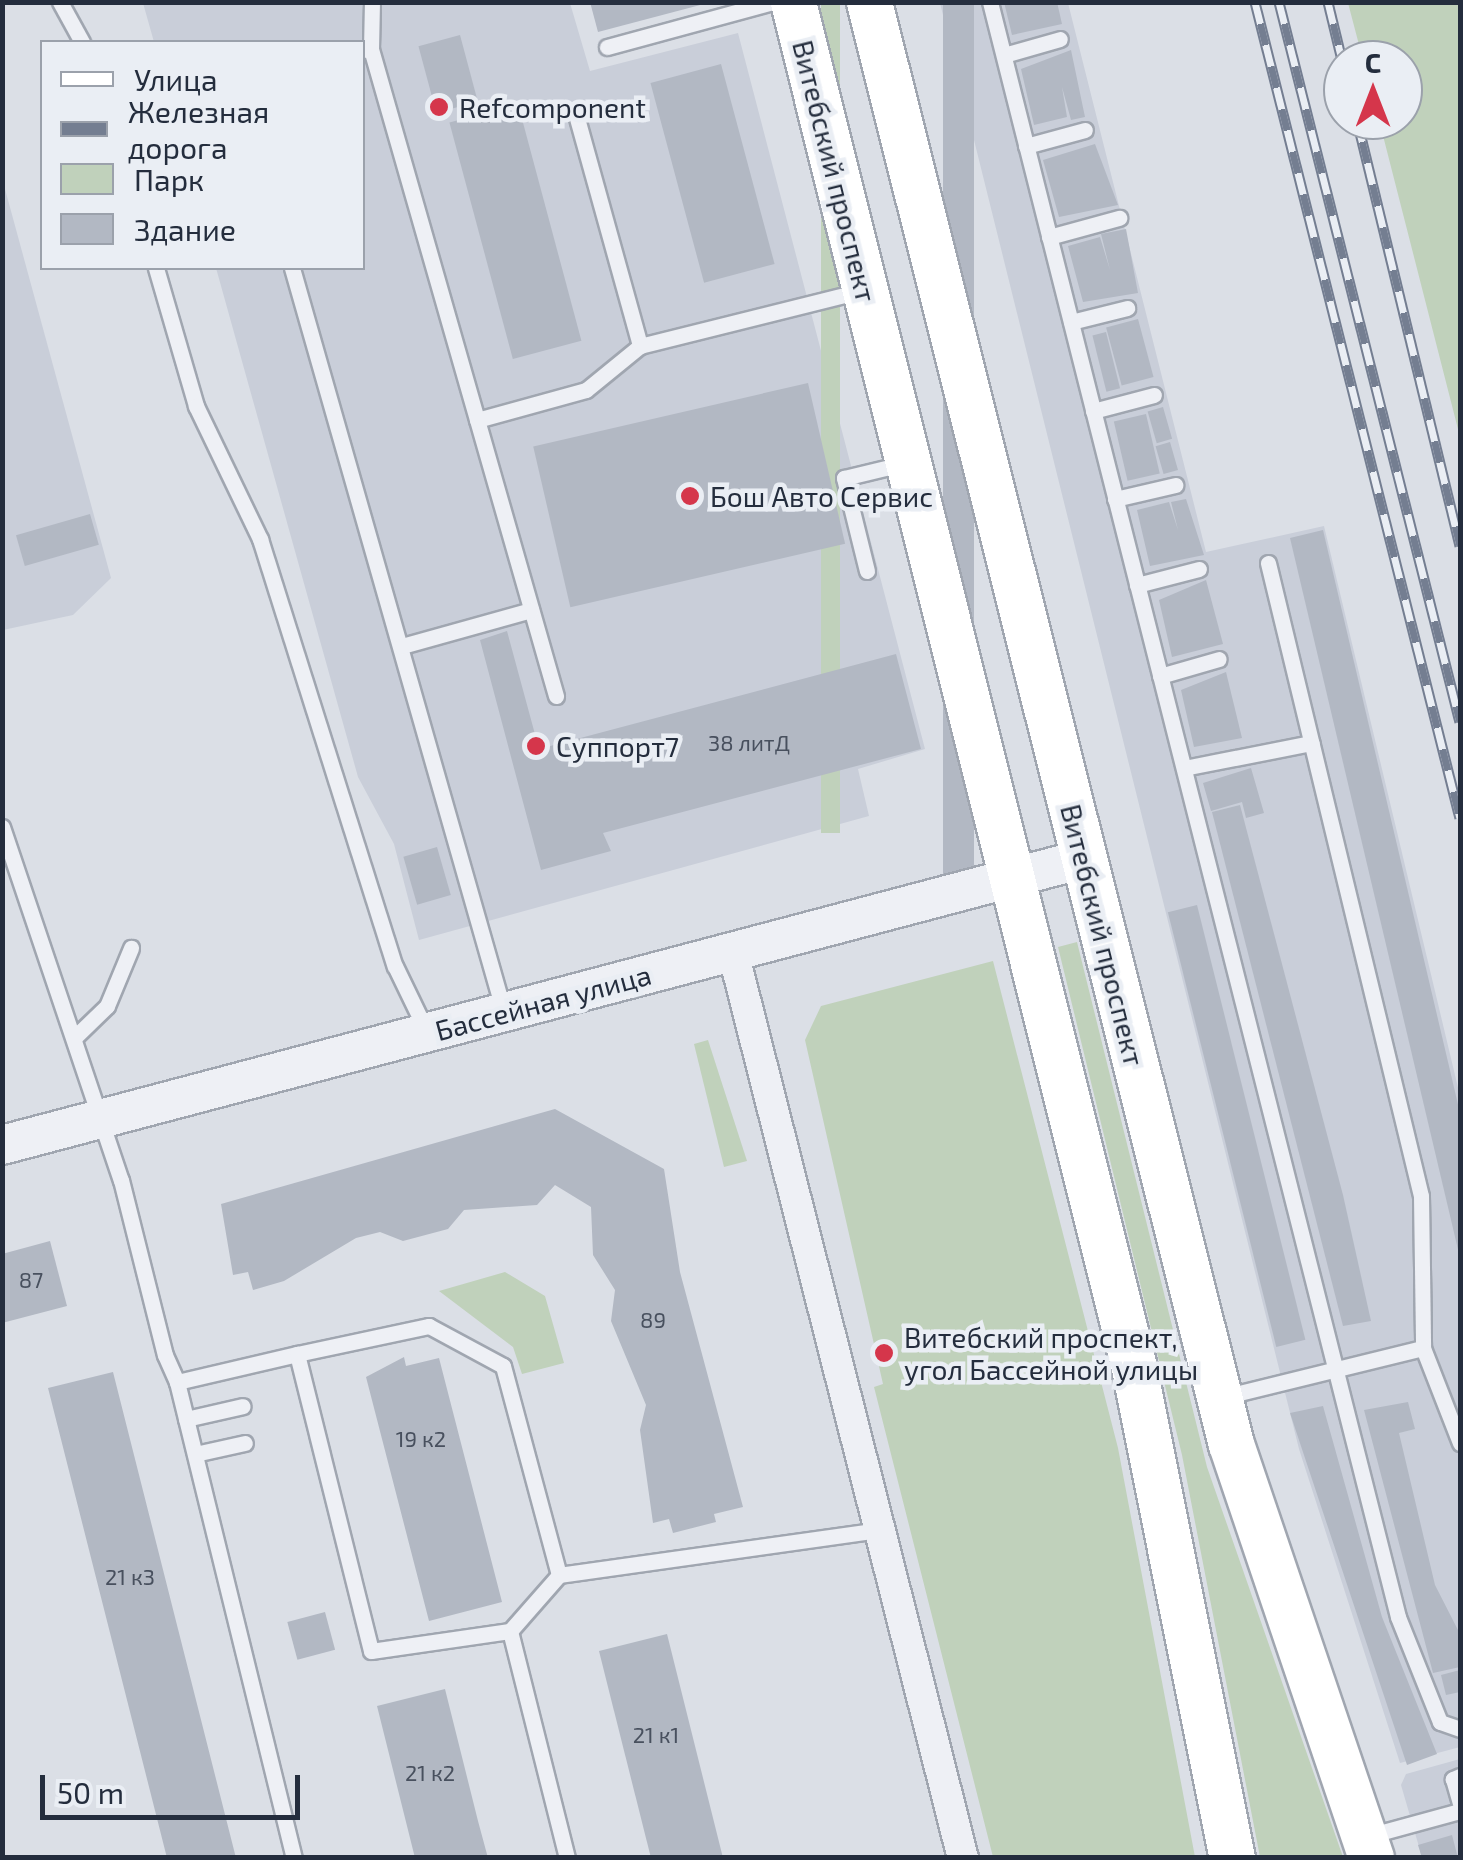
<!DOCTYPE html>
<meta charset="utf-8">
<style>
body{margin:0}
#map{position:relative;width:1463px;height:1860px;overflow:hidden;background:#dbdfe6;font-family:"Exo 2",sans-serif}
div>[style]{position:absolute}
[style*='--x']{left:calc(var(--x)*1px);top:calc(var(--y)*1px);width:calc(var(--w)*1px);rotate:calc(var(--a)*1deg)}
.built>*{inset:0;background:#c9ced9}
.green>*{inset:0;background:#c0d1bb;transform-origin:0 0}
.building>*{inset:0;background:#b2b8c3;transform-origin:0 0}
.roads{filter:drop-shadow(2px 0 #a0a6b0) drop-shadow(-2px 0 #a0a6b0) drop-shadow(0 2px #a0a6b0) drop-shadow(0 -2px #a0a6b0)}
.service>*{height:15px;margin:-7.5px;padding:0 7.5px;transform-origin:7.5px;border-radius:7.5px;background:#eef0f5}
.minor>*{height:30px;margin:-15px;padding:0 15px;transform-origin:15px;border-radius:15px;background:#eef0f5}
.tertiary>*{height:38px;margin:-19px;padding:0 19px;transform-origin:19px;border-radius:19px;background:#eef0f5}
.primary>*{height:45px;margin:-22.5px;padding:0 22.5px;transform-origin:22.5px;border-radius:22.5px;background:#fff}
.rail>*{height:11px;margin-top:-5.5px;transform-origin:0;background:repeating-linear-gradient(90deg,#eaeef4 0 22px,#747e91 0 44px);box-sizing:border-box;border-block:2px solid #747e91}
.dots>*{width:28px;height:28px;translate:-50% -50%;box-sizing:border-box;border:5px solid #eaeef4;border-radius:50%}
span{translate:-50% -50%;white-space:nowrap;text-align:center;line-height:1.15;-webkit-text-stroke:9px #eaeef4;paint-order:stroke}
.number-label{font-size:22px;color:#48505e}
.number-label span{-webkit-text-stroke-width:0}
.poi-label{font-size:28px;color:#242d3d}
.left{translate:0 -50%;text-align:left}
.street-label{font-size:28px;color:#242d3d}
.frame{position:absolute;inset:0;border:5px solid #242d3d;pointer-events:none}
.legend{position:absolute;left:40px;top:40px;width:325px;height:230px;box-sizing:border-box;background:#eaeef4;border:2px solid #9ba1ab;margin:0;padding:12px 18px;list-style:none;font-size:30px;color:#242d3d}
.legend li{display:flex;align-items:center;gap:20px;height:50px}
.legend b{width:50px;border:2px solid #9ba1ab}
.north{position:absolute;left:1323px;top:40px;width:100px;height:100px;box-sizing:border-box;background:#eaeef4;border:2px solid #9ba1ab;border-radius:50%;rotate:0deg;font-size:28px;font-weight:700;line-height:40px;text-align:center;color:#242d3d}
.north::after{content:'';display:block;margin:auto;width:35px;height:45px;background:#d5364b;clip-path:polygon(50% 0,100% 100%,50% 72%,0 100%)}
.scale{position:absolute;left:40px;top:1775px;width:260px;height:45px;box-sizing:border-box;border:5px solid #242d3d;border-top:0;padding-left:12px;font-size:30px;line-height:35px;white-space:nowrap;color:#242d3d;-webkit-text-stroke:8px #eaeef4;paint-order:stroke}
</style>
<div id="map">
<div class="built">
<i style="clip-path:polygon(143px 3px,570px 3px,590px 71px,738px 33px,925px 749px,858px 769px,869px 816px,419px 940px,394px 844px,358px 777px,216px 268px,362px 268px,362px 42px,154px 42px)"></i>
<i style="clip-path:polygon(940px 3px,1068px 3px,1206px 552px,1324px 526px,1460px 1096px,1460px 1747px,1400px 1763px,1299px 1449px)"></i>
<i style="clip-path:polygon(2px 178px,111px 578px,73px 615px,3px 630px)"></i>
<i style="clip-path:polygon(1460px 1759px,1460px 1857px,1422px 1857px,1401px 1785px,1406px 1774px)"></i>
</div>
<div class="green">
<i style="left:821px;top:3px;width:19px;height:830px"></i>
<i style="clip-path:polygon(1348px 3px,1460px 3px,1460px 437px,1379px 120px,1403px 120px,1403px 60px,1363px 60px)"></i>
<i style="clip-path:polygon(1077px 942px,1207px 1467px,1343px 1857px,1260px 1857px,1182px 1455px,1058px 947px)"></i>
<i style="clip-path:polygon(993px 961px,1118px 1448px,1195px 1857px,993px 1857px,874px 1387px,883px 1384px,805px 1040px,821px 1006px)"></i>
<i style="clip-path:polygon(708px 1040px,747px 1161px,724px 1167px,694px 1044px)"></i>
<i style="clip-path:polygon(505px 1272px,545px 1296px,564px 1363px,522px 1374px,513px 1347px,439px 1291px)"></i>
</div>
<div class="building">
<i style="clip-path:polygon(590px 2px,703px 2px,704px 4px,598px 32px)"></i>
<i style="left:943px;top:2px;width:31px;height:903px"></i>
<i style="clip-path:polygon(1004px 2px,1057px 2px,1062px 24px,1012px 35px)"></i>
<i style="left:460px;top:35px;width:69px;height:43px;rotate:75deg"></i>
<i style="clip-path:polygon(1071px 50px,1085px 117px,1071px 120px,1062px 87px,1067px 117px,1034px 125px,1021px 69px)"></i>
<i style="left:721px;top:64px;width:207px;height:73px;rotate:75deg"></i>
<i style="left:518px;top:104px;width:245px;height:71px;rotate:75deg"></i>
<i style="clip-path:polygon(1095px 144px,1118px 205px,1059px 217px,1043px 160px)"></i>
<i style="clip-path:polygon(1126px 229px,1138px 293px,1083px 302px,1068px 246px,1100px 237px,1110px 270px,1101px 234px)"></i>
<i style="left:1138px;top:319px;width:60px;height:33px;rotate:75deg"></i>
<i style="left:1106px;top:332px;width:58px;height:14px;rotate:76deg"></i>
<i style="left:808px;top:383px;width:165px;height:282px;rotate:77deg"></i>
<i style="left:1163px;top:407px;width:33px;height:16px;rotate:74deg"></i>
<i style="left:1146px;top:414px;width:61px;height:33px;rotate:77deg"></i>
<i style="left:1170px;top:442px;width:29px;height:15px;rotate:74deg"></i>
<i style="clip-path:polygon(1186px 499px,1204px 555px,1150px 566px,1137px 510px,1169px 502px,1178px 530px,1171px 502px)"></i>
<i style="left:90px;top:514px;width:32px;height:77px;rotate:74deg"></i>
<i style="clip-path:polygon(1323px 530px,1460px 1113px,1460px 1258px,1290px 538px)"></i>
<i style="clip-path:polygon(1206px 580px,1223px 644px,1172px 657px,1159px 600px)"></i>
<i style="clip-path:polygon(507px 631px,539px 749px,896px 654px,921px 749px,603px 833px,611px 851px,541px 870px,480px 640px)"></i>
<i style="clip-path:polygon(1226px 672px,1242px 738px,1194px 747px,1181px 690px)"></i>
<i style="clip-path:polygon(1251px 768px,1264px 813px,1246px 818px,1242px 802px,1211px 811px,1203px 783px)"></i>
<i style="clip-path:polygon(1240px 805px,1343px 1195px,1371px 1321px,1343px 1326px,1212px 812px)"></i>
<i style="left:437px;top:847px;width:50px;height:35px;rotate:74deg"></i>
<i style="left:1197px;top:905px;width:448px;height:30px;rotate:76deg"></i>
<i style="clip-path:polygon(555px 1109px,664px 1169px,680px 1272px,743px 1507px,714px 1514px,716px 1522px,673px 1533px,669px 1519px,653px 1523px,640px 1430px,646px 1405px,611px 1321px,615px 1290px,593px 1255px,591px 1207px,555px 1185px,537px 1205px,464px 1210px,448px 1229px,403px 1241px,380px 1232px,356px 1238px,284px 1281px,253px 1290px,248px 1272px,233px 1275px,221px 1204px)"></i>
<i style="clip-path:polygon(50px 1241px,67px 1306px,2px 1323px,2px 1254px)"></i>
<i style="clip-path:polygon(404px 1357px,406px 1366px,439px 1358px,502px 1602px,429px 1621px,366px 1377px)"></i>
<i style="clip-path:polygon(113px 1372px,178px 1629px,236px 1858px,167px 1858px,48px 1388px)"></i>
<i style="clip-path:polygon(1408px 1402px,1415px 1429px,1399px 1433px,1435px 1585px,1460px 1634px,1460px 1667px,1433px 1673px,1364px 1410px)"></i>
<i style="clip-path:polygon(1323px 1406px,1382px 1617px,1437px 1754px,1407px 1765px,1290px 1413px)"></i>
<i style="left:325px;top:1612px;width:39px;height:39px;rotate:75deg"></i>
<i style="clip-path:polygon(667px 1634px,723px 1858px,651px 1858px,608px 1687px,599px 1651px)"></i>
<i style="clip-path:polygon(1460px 1670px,1460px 1692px,1446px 1695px,1441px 1675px)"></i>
<i style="clip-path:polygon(445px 1689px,478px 1821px,488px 1858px,415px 1858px,377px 1706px)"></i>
<i style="clip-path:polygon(1452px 1835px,1458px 1858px,1422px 1858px,1418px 1845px)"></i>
</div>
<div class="roads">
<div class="service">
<i style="--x:60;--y:2;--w:46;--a:61.2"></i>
<i style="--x:990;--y:2;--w:1666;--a:75.82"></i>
<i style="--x:1398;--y:1617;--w:113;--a:68.2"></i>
<i style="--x:1440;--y:1722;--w:21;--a:19"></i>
<i style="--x:607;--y:47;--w:172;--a:-15.2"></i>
<i style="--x:371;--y:49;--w:673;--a:74.04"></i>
<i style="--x:362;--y:50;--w:9;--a:-6"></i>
<i style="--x:371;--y:49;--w:47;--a:-88.8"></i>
<i style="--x:1004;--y:55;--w:58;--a:-15.9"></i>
<i style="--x:575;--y:111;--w:244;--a:74.5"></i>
<i style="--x:1026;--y:146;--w:61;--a:-15.2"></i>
<i style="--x:1049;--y:237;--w:73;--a:-15.2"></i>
<i style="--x:156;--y:268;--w:144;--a:73.8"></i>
<i style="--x:196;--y:406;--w:148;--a:64.3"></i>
<i style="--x:260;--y:539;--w:448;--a:72.5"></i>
<i style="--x:395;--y:966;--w:71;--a:64.2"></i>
<i style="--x:292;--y:268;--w:774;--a:74.1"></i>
<i style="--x:1071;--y:322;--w:58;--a:-14"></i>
<i style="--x:1093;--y:411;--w:63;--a:-14.7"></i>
<i style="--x:477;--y:420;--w:113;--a:-15.4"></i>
<i style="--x:586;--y:390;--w:70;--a:-39.2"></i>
<i style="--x:640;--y:346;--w:228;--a:-14"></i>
<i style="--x:1115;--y:499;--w:62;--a:-13.1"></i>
<i style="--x:1268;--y:563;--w:651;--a:76.41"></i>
<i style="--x:1421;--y:1196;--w:152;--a:89.2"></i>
<i style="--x:1423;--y:1348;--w:102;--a:68.7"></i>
<i style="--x:867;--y:571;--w:96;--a:-103.9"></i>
<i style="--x:844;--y:478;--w:64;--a:-13.6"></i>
<i style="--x:1137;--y:585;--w:64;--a:-14.5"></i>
<i style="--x:402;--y:646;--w:134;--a:-15.6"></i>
<i style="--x:1160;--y:676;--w:61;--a:-16.1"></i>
<i style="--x:1184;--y:768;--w:130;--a:-11.1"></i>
<i style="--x:2;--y:827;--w:373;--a:71.4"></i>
<i style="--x:121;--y:1180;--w:180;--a:75.9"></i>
<i style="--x:165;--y:1355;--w:30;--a:66"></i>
<i style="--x:177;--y:1382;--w:123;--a:-13.1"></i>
<i style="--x:297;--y:1354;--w:306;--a:76"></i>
<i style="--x:371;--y:1651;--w:140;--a:-8.2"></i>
<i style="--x:510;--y:1631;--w:74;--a:-48.8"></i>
<i style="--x:559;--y:1575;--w:324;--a:-8"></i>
<i style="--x:76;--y:1036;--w:43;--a:-44.1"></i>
<i style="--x:107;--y:1006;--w:63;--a:-67.5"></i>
<i style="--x:297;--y:1354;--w:135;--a:-12"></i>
<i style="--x:429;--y:1326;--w:84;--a:28.4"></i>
<i style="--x:503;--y:1366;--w:216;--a:75"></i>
<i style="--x:177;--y:1382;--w:490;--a:76.2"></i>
<i style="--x:1223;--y:1397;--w:206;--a:-13.8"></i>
<i style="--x:186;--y:1419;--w:58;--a:-12.8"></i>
<i style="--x:195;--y:1454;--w:51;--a:-12.4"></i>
<i style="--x:510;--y:1631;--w:234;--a:75.9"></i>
<i style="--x:1460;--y:1776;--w:8;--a:157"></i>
<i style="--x:1453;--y:1779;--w:25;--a:74"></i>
<i style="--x:1368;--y:1836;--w:95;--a:-15.2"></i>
</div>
<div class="minor">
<i style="--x:733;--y:952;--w:935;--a:75.76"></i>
</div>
<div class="tertiary">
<i style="--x:2;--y:1145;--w:1118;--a:-14.82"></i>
</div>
<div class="primary">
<i style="--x:793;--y:2;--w:1408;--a:75.98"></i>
<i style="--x:1134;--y:1368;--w:500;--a:78.7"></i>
<i style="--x:869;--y:2;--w:1487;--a:75.91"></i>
<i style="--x:1231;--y:1444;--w:437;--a:71.3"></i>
</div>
</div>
<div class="rail">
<i style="--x:1255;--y:2;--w:841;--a:75.9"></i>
<i style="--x:1279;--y:2;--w:742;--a:75.89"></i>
<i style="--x:1328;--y:2;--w:64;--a:76.4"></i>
<i style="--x:1357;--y:120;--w:438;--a:76.4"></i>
</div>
<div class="dots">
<i style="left:439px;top:107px;background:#d5364b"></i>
<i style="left:690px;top:496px;background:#d5364b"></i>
<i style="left:536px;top:746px;background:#d5364b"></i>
<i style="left:884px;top:1353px;background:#d5364b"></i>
</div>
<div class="number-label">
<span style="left:749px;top:743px">38 литД</span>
<span style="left:31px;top:1280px">87</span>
<span style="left:653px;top:1320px">89</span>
<span style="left:421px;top:1439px">19 к2</span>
<span style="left:130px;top:1577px">21 к3</span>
<span style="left:656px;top:1735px">21 к1</span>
<span style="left:430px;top:1773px">21 к2</span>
</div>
<div class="poi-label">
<span class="left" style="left:459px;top:107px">Refcomponent</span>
<span class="left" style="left:710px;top:496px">Бош Авто Сервис</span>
<span class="left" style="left:556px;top:746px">Суппорт7</span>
<span class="left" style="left:904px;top:1353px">Витебский проспект,<br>угол Бассейной улицы</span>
</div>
<div class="street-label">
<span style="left:835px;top:171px;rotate:76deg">Витебский проспект</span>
<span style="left:1103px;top:935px;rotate:76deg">Витебский проспект</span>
<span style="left:543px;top:1002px;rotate:-15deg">Бассейная улица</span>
</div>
<div class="frame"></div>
<ul class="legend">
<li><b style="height:12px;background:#fff"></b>Улица</li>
<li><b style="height:12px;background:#747e91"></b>Железная дорога</li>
<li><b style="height:28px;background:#c0d1bb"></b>Парк</li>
<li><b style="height:28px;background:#b2b8c3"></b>Здание</li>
</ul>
<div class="north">С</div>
<div class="scale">50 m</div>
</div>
